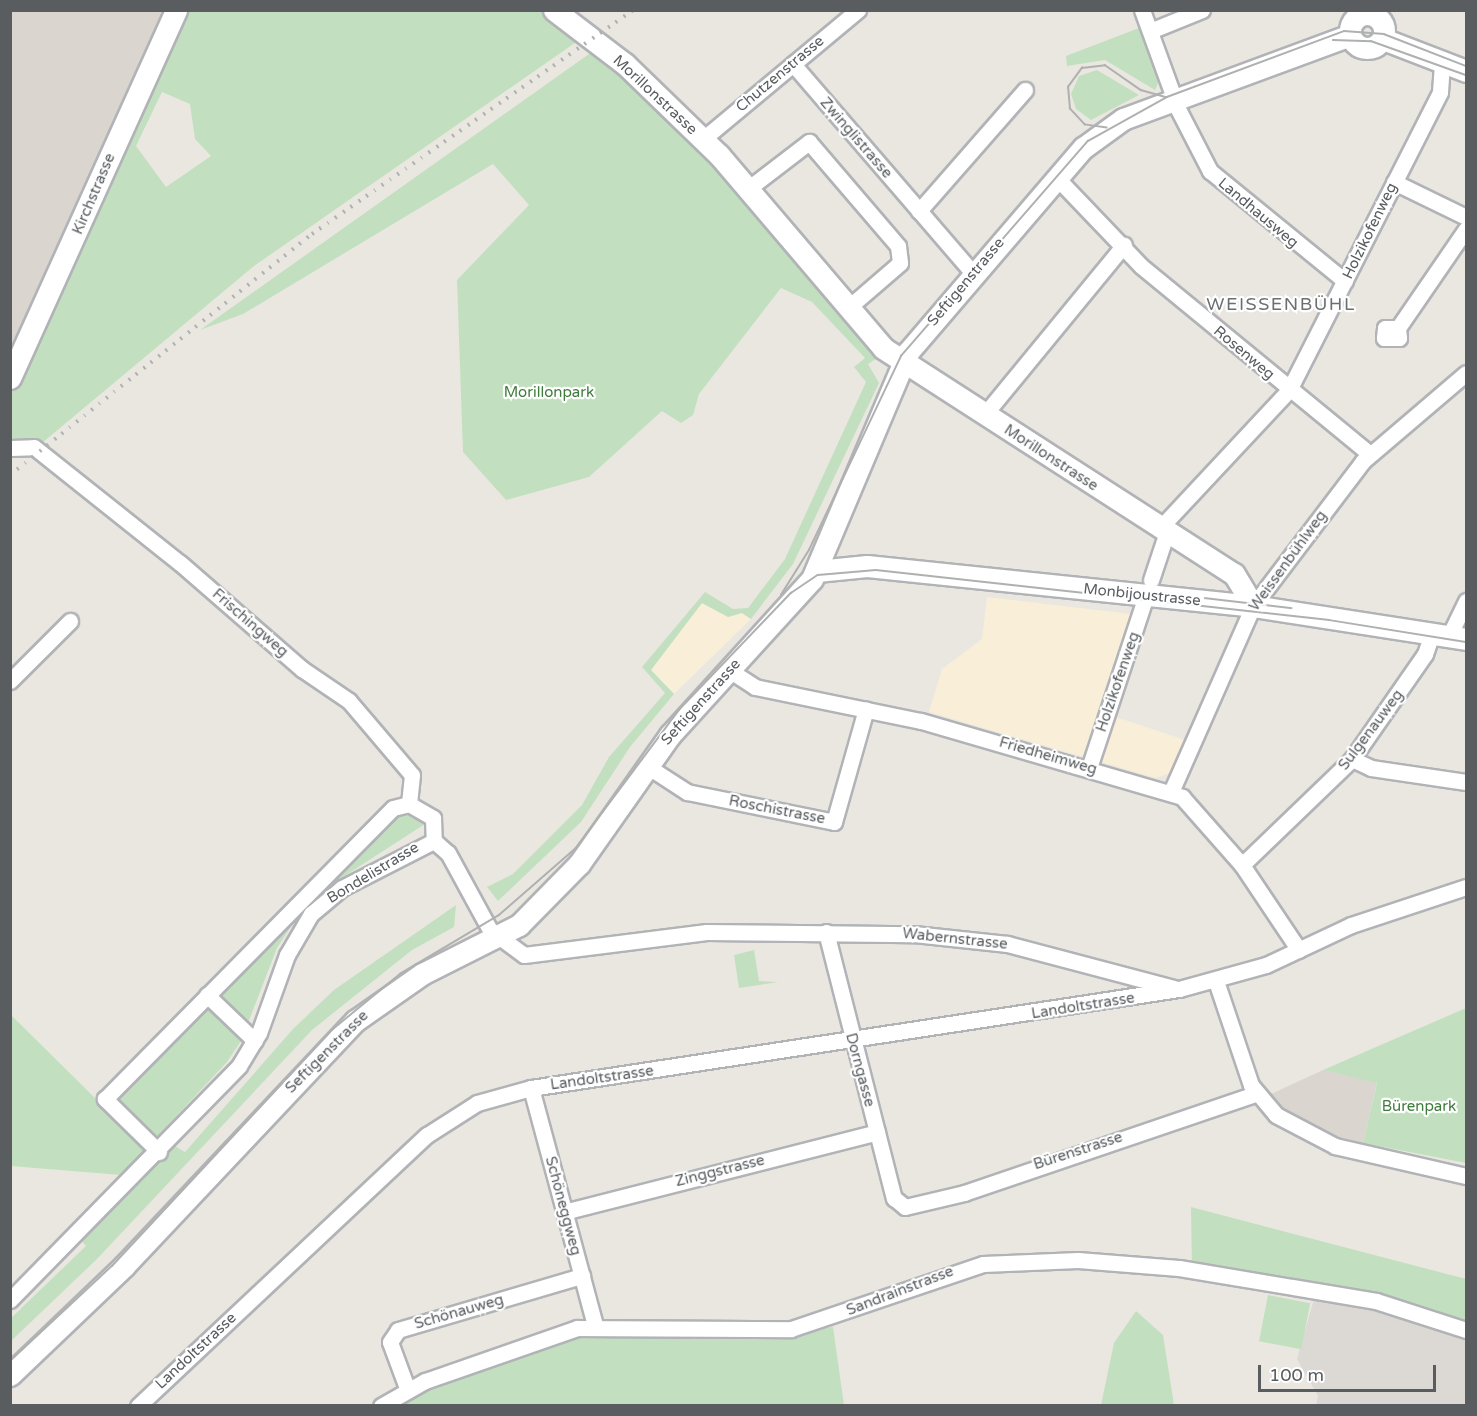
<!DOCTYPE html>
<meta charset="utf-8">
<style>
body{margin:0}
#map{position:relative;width:1477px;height:1416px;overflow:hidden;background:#eae7e0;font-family:"Varela Round",sans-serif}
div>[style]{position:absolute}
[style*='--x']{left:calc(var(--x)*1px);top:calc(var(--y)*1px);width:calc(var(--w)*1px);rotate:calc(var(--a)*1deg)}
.commercial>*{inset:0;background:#f9eed7}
.industrial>*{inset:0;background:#dcd9d5}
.education>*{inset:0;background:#dad6cf}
.green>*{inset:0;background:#c2e0bf;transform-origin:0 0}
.roads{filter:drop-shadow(2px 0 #b1b3b7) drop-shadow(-2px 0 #b1b3b7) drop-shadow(0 2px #b1b3b7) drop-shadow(0 -2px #b1b3b7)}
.street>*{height:15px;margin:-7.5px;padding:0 7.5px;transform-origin:7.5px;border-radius:7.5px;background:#fff}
.secondary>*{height:21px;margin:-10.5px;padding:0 10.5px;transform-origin:10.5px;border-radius:10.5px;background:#fff}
.secondary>.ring{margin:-10.5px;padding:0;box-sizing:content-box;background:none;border:21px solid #fff;border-radius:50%}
.tram>*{height:1.5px;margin:-0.75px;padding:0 0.75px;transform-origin:0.75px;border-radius:0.75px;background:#afb0b0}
.rail>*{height:4px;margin-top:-2px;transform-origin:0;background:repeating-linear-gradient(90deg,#afb0b0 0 1.5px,transparent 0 9.5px)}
span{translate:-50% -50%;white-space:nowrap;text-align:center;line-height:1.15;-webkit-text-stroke:4.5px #fff;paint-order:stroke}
.street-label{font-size:15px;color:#595d60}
.park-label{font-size:15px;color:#3f7b3c}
.quarter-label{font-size:18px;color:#6a6f72;letter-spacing:1.5px}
.frame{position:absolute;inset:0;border:12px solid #595d60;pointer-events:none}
.scale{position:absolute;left:1258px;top:1365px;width:178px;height:27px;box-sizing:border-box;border:3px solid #595d60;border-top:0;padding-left:8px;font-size:18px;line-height:21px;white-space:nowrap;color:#595d60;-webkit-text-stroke:4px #fff;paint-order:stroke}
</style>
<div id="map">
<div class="commercial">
<i style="clip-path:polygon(987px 597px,1131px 614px,1098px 711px,1185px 740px,1170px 773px,1156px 778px,929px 712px,942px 669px,982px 639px)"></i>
<i style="clip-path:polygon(702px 603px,728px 617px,742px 613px,751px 619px,674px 694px,651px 670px)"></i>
</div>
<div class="industrial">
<i style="clip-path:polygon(1316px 1292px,1466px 1332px,1466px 1405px,1316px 1405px,1318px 1396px,1297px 1359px)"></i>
</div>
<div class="education">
<i style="clip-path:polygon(11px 11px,166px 11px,11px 350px)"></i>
<i style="clip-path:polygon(1323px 1070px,1377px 1082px,1363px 1143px,1323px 1133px,1287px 1112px,1271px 1094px)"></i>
</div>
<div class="green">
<i style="clip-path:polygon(evenodd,188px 11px,543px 11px,582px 38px,254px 266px,42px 443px,11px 443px,10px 393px,188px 11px,162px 92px,190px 104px,195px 139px,211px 156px,166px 187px,136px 146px,162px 92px)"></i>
<i style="clip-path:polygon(1139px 28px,1159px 81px,1155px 90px,1105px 60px,1067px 66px,1066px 56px)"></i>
<i style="clip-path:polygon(596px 49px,669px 112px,879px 357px,868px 364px,879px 383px,793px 564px,751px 619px,742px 613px,728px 617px,702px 603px,651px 670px,674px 694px,630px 747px,581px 822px,498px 901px,487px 887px,513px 874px,582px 805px,609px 757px,665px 693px,642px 667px,705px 592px,733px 609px,748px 608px,785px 559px,866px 382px,854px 367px,865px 358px,812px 302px,781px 288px,699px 394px,693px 415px,681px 423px,662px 411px,589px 477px,506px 500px,463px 452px,457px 280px,529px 205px,493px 164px,243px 314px,200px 330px)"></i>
<i style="clip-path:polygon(1097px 70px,1139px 95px,1091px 120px,1076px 109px,1071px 94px,1079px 76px)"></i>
<i style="clip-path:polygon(390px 815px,418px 816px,428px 822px,309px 899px,277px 948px,241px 1041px,227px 1062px,121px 1175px,11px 1166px,10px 1014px,96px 1099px,291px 903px)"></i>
<i style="clip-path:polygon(456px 905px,454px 927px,412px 950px,312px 1030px,97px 1259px,11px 1341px,11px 1318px,86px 1246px,79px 1238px,175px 1146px,185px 1152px,293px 1029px,334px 990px)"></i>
<i style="clip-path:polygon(754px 950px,759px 981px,778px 982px,739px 988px,734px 955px)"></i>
<i style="clip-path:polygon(1466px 1008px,1466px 1163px,1363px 1143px,1377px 1083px,1323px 1070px)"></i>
<i style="clip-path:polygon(1191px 1207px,1466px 1279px,1466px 1329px,1192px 1269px)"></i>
<i style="left:1268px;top:1295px;width:43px;height:47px;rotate:11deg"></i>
<i style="clip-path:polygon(1136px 1311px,1163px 1335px,1174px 1405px,1101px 1405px,1114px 1343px)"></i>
<i style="clip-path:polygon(833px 1327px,844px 1405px,389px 1406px,555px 1339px,609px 1331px,759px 1338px)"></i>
</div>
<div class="roads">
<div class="street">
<i style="--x:1142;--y:10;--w:105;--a:70"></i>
<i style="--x:1178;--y:109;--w:70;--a:62.7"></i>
<i style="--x:1210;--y:171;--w:174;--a:39.2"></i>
<i style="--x:1361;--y:10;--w:4;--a:76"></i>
<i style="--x:1150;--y:31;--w:56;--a:-22"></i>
<i style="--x:793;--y:64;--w:276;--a:49.3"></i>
<i style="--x:703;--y:139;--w:202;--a:-39.8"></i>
<i style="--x:1056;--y:177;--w:123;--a:46.3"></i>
<i style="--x:1141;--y:266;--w:296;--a:39.4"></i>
<i style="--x:1394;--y:182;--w:80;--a:25.9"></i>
<i style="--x:749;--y:188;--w:76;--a:-37.5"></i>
<i style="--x:809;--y:142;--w:137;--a:49.4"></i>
<i style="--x:898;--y:246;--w:17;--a:83"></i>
<i style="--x:900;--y:263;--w:67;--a:139.2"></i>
<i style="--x:919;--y:211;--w:161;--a:-48.8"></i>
<i style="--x:1398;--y:328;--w:13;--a:180"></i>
<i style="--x:1385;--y:328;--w:10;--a:96"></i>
<i style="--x:1384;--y:338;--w:15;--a:0"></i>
<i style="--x:1399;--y:338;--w:10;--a:-96"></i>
<i style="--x:1398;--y:328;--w:120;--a:-55.5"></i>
<i style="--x:985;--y:414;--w:219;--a:-50.6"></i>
<i style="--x:10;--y:448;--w:24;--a:-2"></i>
<i style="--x:34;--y:447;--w:186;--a:38.5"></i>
<i style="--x:180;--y:563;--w:162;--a:41"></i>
<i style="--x:302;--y:669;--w:57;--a:34.2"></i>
<i style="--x:349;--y:701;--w:97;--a:49.6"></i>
<i style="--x:412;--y:775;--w:29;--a:96"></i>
<i style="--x:409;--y:804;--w:28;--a:30"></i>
<i style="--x:433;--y:818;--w:23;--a:88"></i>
<i style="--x:1160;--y:528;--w:189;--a:-46.9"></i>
<i style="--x:1289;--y:390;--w:334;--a:-63.1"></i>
<i style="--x:1440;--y:92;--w:31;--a:-86"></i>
<i style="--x:1151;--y:580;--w:51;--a:-71.6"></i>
<i style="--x:1449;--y:636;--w:39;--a:-64"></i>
<i style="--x:729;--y:670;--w:31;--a:33"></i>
<i style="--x:755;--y:687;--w:169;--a:11.6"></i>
<i style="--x:921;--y:721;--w:272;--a:16.2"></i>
<i style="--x:1182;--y:797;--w:91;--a:48.6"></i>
<i style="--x:1242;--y:865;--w:102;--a:56.2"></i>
<i style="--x:10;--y:681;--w:85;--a:-45"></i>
<i style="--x:1352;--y:759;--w:21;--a:25"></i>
<i style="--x:1371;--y:768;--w:96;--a:8.4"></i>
<i style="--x:647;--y:766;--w:48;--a:33"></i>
<i style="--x:687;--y:792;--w:150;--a:11.5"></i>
<i style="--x:834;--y:822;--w:117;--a:-74.2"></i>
<i style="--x:1089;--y:768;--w:181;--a:-71.7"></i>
<i style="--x:1171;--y:792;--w:203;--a:-66.2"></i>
<i style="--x:1253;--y:606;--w:182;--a:-52.8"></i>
<i style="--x:1363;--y:461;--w:135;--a:-40.5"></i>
<i style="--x:434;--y:841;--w:18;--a:41"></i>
<i style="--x:448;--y:853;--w:88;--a:61.4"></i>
<i style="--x:490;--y:930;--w:42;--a:36.3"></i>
<i style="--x:524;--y:955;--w:184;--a:-7.2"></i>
<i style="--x:707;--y:932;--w:207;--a:0.6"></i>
<i style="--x:914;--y:934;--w:94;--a:6.1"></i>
<i style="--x:1007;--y:944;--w:172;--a:14.8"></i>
<i style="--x:1242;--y:865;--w:153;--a:-43.9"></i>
<i style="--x:1352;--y:759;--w:128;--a:-55.2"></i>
<i style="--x:1425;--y:654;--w:21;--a:-71"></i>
<i style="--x:826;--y:932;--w:275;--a:75.7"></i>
<i style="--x:894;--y:1198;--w:14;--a:39"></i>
<i style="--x:905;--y:1207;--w:61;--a:-13.3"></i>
<i style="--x:964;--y:1193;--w:307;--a:-18.8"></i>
<i style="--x:1216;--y:981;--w:110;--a:71.4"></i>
<i style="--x:1251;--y:1085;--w:39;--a:50"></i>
<i style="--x:1276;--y:1115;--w:67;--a:27.7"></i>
<i style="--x:1335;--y:1146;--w:134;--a:12.9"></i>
<i style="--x:207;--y:995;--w:66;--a:43.8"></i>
<i style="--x:531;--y:1088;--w:245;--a:74.9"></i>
<i style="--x:159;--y:1152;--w:76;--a:-135.5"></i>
<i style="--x:105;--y:1099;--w:409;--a:-45.3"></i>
<i style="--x:393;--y:808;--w:16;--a:-14"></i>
<i style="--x:564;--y:1212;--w:323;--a:-14.3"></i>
<i style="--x:10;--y:1300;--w:327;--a:-45.6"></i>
<i style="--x:239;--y:1066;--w:39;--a:-59"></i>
<i style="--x:259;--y:1033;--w:83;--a:-70.3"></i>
<i style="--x:287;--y:955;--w:48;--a:-59.7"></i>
<i style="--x:311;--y:914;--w:40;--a:-40"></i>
<i style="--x:342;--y:888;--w:103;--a:-27.1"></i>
<i style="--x:407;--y:1388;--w:49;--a:-110.3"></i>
<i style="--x:390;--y:1342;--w:14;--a:-56"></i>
<i style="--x:398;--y:1330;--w:192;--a:-16.4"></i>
<i style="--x:138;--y:1406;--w:396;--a:-43.2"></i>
<i style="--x:427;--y:1135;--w:59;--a:-32.6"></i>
<i style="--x:477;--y:1103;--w:56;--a:-15.5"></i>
<i style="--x:531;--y:1088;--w:656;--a:-8.69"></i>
<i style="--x:1179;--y:989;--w:90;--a:-15.4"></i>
<i style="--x:1266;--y:965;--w:94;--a:-25.2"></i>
<i style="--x:1351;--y:925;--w:121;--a:-18.3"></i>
<i style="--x:381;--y:1406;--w:51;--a:-29.6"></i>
<i style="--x:425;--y:1381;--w:161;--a:-19.2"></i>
<i style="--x:577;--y:1328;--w:214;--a:0.3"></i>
<i style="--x:791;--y:1329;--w:203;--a:-18.7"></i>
<i style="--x:983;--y:1264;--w:95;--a:-2.4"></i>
<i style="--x:1078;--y:1260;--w:101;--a:4.5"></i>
<i style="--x:1179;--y:1268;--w:200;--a:9.5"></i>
<i style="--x:1376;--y:1301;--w:95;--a:17.9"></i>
</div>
<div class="secondary">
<i style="--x:554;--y:10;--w:89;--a:37.3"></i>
<i style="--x:625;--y:64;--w:131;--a:44.1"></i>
<i style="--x:719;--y:155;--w:253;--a:49.6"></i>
<i style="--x:883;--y:348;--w:417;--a:32.8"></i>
<i style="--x:1234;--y:574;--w:37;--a:59"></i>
<i class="ring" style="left:1350px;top:14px;width:13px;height:13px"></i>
<i style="--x:1383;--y:39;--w:89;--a:21.1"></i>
<i style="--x:10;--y:378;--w:404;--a:-65.7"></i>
<i style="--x:817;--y:571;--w:50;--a:-5.7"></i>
<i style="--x:867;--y:566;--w:388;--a:5.9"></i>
<i style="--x:1253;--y:606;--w:216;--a:8.8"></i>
<i style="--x:10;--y:1375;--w:158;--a:-43.7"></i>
<i style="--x:124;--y:1266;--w:337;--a:-46.7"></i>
<i style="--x:355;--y:1021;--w:82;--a:-35"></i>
<i style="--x:422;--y:974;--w:109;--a:-26.8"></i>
<i style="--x:519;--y:925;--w:86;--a:-45.5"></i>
<i style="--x:579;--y:864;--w:158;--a:-54.8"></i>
<i style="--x:670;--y:735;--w:211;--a:-47.7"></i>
<i style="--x:812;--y:579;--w:246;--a:-67.1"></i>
<i style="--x:908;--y:352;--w:269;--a:-49.4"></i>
<i style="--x:1083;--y:148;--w:49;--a:-35.9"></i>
<i style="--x:1123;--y:119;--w:242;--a:-20.3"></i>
</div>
</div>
<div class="tram">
<i style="--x:1333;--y:40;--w:38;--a:2"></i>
<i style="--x:1371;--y:41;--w:101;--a:19.7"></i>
<i style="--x:1107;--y:128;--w:22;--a:-172"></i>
<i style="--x:1085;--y:125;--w:22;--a:-133"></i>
<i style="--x:1070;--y:109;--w:22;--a:-95"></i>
<i style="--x:1068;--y:87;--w:24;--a:-54"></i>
<i style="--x:1082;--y:68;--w:23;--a:-7"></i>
<i style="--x:1105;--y:65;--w:44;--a:34.8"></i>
<i style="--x:1141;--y:90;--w:26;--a:16"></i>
<i style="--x:781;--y:595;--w:53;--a:-58.1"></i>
<i style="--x:809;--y:550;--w:215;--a:-64.6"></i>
<i style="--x:901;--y:356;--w:285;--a:-49"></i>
<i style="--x:1088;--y:141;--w:90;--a:-29.1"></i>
<i style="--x:1167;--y:97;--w:189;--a:-20.4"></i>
<i style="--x:1344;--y:31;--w:40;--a:4.3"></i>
<i style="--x:1384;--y:34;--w:88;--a:21.3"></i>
<i style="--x:1205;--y:598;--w:87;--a:6.6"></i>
<i style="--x:10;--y:1361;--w:139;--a:-43"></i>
<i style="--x:112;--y:1266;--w:324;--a:-47"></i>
<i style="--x:333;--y:1029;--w:87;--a:-39.4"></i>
<i style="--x:400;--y:974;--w:115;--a:-30.8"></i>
<i style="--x:499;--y:915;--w:101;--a:-41"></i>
<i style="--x:575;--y:849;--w:174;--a:-53.2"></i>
<i style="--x:679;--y:710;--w:162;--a:-46.3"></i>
<i style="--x:791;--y:593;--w:32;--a:-34"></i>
<i style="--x:818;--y:575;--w:58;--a:-4.9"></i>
<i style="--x:876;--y:570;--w:456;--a:6.3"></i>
<i style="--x:1329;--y:620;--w:139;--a:9.1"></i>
</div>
<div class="rail">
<i style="--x:10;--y:475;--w:386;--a:-38.6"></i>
<i style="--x:312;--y:234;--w:391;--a:-34.9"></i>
</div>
<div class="street-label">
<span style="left:780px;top:74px;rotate:-40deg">Chutzenstrasse</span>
<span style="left:655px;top:95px;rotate:43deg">Morillonstrasse</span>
<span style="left:856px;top:138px;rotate:49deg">Zwinglistrasse</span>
<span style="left:94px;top:194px;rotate:-67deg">Kirchstrasse</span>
<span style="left:1258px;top:213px;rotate:40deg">Landhausweg</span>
<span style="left:1370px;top:231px;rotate:-64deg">Holzikofenweg</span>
<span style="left:966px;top:282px;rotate:-50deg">Seftigenstrasse</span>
<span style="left:1244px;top:353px;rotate:40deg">Rosenweg</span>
<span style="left:1051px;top:458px;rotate:33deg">Morillonstrasse</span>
<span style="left:1288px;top:561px;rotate:-54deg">Weissenbühlweg</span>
<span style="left:1142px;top:595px;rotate:6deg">Monbijoustrasse</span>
<span style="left:250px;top:623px;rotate:41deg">Frischingweg</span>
<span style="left:1118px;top:682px;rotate:-71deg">Holzikofenweg</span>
<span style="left:701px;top:702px;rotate:-48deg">Seftigenstrasse</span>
<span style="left:1371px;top:730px;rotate:-53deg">Sulgenauweg</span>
<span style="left:1048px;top:756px;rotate:16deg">Friedheimweg</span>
<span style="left:777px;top:810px;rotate:11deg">Roschistrasse</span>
<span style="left:373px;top:873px;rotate:-31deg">Bondelistrasse</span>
<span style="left:955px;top:939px;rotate:6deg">Wabernstrasse</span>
<span style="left:1083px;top:1006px;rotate:-9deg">Landoltstrasse</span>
<span style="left:327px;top:1052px;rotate:-45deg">Seftigenstrasse</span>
<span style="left:860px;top:1070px;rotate:75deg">Dorngasse</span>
<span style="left:602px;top:1078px;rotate:-8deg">Landoltstrasse</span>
<span style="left:1078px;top:1151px;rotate:-18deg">Bürenstrasse</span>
<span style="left:720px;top:1171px;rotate:-14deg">Zinggstrasse</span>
<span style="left:563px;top:1206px;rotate:75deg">Schöneggweg</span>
<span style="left:900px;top:1291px;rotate:-21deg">Sandrainstrasse</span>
<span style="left:459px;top:1312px;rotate:-16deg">Schönauweg</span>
<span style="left:196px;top:1351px;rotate:-43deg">Landoltstrasse</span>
</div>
<div class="park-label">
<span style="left:549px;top:393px">Morillonpark</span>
<span style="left:1419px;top:1107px">Bürenpark</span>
</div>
<div class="quarter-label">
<span style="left:1281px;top:304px">WEISSENBÜHL</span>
</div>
<div class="frame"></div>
<div class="scale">100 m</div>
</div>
